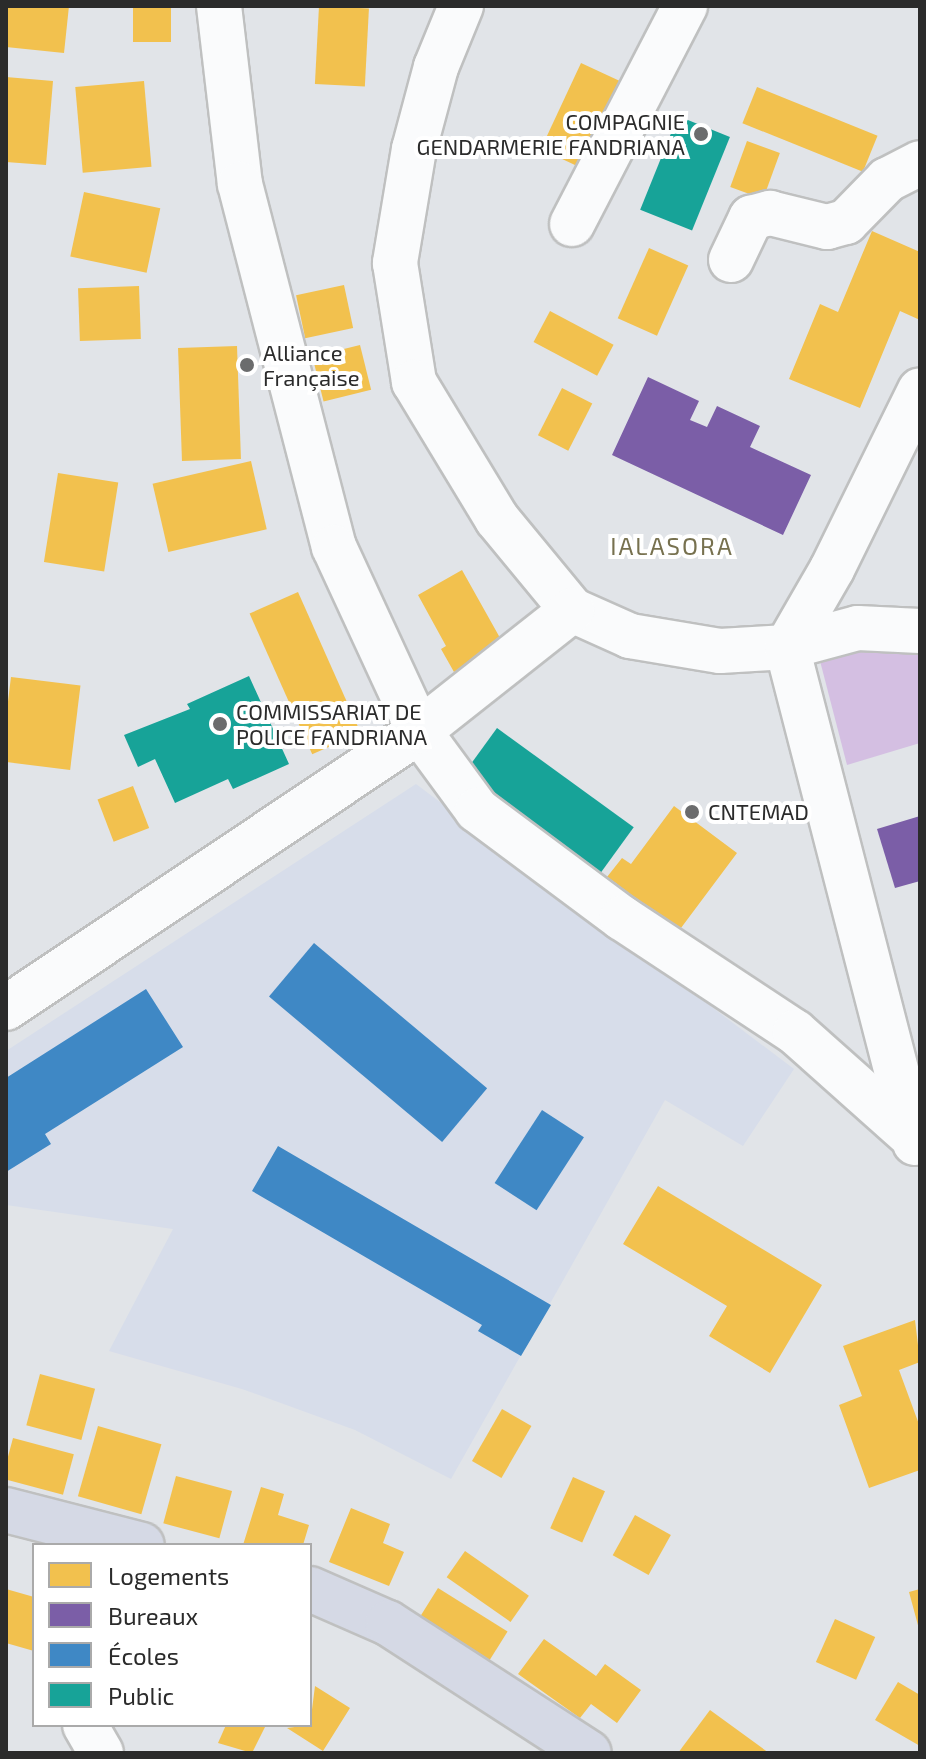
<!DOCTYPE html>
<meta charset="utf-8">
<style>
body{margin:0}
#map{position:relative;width:926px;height:1759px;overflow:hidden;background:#e1e4e8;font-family:"Exo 2",sans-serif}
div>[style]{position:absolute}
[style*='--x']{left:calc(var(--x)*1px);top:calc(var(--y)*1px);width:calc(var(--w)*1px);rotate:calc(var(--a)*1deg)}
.education>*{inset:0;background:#d7ddea}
.green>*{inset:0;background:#d4bfe2}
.homes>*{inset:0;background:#f2c14e;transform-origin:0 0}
.offices>*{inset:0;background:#7b5ea7}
.schools>*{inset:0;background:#3f88c5;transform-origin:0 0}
.public>*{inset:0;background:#17a398;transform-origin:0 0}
.roads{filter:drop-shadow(2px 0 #bfc0c0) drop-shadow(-2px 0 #bfc0c0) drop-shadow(0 2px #bfc0c0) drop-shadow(0 -2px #bfc0c0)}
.minor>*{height:44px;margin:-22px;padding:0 22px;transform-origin:22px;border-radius:22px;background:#fafbfc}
.major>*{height:44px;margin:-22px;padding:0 22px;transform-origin:22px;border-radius:22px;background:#d5d9e5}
.dots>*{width:22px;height:22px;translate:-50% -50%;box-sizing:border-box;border:4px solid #fff;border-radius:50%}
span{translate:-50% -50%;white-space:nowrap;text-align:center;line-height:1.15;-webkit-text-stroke:8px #fff;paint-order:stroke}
.poi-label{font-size:22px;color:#2b2b2b}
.right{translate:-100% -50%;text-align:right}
.left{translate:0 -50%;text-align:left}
.neighbourhood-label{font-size:24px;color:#77714f;letter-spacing:2px}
.frame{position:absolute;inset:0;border:8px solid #2b2b2b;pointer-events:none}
.legend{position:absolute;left:32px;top:1543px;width:280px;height:184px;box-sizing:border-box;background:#fff;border:2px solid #aaa;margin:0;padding:10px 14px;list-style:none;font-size:24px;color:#2b2b2b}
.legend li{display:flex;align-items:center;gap:16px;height:40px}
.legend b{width:40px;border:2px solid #aaa}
</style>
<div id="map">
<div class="education">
<i style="clip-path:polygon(416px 784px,794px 1069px,743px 1146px,665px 1100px,451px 1479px,355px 1430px,242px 1389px,109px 1351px,173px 1229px,6px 1205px,6px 1051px)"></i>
</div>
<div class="green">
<i style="clip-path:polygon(920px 644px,920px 743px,847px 765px,819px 657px,846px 646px)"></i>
</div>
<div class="homes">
<i style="clip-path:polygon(6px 6px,69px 6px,64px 53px,6px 47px)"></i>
<i style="left:133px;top:6px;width:38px;height:36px"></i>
<i style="left:319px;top:6px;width:50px;height:78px;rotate:3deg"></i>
<i style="left:581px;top:63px;width:47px;height:95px;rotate:25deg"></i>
<i style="clip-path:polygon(6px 77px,53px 81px,46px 165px,6px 162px)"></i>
<i style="left:144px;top:81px;width:86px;height:69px;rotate:85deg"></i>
<i style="left:757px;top:87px;width:130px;height:39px;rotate:22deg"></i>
<i style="left:747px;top:141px;width:35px;height:49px;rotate:20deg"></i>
<i style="left:84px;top:192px;width:78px;height:66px;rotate:12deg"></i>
<i style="clip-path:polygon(872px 231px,920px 252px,920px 320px,900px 311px,860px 408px,789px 379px,820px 304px,838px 312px)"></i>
<i style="left:649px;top:248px;width:43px;height:77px;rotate:24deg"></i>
<i style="left:344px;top:285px;width:44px;height:49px;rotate:78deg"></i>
<i style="left:139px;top:286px;width:53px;height:61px;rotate:88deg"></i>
<i style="left:550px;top:311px;width:72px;height:35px;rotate:28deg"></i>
<i style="left:360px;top:345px;width:46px;height:49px;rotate:76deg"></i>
<i style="left:237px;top:346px;width:113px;height:59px;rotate:88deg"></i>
<i style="left:562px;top:388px;width:34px;height:53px;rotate:27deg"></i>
<i style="left:251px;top:461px;width:70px;height:101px;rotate:77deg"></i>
<i style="left:58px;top:473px;width:61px;height:90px;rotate:9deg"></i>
<i style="clip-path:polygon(462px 570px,504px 645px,454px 672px,441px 649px,446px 646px,418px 595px)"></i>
<i style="left:298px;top:592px;width:154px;height:53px;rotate:66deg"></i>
<i style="left:11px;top:677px;width:70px;height:85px;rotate:7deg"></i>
<i style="left:133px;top:786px;width:45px;height:38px;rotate:69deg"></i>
<i style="clip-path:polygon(674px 806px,737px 853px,675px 936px,612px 890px,617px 884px,607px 877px,622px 858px,631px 864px)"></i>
<i style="clip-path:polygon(658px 1186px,822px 1285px,770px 1373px,709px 1336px,727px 1306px,623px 1244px)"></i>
<i style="clip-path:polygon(915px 1320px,920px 1362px,899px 1370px,920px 1427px,920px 1470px,869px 1488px,839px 1405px,862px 1396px,843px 1346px)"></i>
<i style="left:40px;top:1374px;width:57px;height:53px;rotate:15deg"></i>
<i style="left:502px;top:1409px;width:34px;height:60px;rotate:30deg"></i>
<i style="left:98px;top:1426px;width:66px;height:73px;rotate:16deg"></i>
<i style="left:13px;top:1438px;width:63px;height:42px;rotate:15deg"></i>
<i style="left:176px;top:1476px;width:58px;height:49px;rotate:15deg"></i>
<i style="left:573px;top:1477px;width:35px;height:56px;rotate:24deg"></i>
<i style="clip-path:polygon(261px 1487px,284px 1494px,278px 1515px,309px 1525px,303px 1545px,243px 1545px)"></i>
<i style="clip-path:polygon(351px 1508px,390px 1524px,383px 1543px,404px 1552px,389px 1586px,329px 1562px)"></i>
<i style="left:635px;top:1515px;width:41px;height:46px;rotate:29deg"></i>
<i style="left:465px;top:1551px;width:78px;height:32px;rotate:35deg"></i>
<i style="left:438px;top:1588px;width:82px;height:41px;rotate:32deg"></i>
<i style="clip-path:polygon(6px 1589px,34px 1597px,34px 1651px,6px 1643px)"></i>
<i style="clip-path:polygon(920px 1589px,920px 1629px,919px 1629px,909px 1592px)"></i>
<i style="left:835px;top:1619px;width:44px;height:47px;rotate:24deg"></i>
<i style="clip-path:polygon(544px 1639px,596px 1676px,605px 1664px,641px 1690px,617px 1723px,591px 1704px,580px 1718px,518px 1674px)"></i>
<i style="clip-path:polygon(898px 1682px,920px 1695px,920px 1746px,875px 1720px)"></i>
<i style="clip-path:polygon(315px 1686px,350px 1708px,323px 1751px,287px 1728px,310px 1725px)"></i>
<i style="clip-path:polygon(710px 1710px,769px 1753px,678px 1753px)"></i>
<i style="clip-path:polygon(226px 1725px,266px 1725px,252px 1753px,218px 1743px)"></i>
</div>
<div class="offices">
<i style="clip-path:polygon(648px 377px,699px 401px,690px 420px,707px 427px,717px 406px,760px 426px,750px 447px,811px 475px,783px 535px,612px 455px)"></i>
<i style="clip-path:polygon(920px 816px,920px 881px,895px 888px,877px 829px)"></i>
</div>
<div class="schools">
<i style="left:314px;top:943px;width:226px;height:70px;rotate:40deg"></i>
<i style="clip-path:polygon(146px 989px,183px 1047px,45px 1134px,51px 1144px,6px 1172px,6px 1078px)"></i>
<i style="left:542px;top:1110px;width:50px;height:87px;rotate:33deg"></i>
<i style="clip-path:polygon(278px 1146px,551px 1305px,521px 1356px,478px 1331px,482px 1325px,252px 1191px)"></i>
</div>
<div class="public">
<i style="left:678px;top:116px;width:56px;height:101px;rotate:22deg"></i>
<i style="clip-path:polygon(249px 676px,289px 764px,233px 789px,228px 779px,175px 803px,155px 759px,138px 767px,124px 735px,190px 709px,187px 704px)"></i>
<i style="left:497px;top:728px;width:169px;height:62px;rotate:36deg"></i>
</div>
<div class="roads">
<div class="minor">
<i style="--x:219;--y:6;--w:179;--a:83.3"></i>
<i style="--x:240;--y:184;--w:375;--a:75.5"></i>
<i style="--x:334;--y:547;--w:203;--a:65.2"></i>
<i style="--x:419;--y:731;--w:98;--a:53.7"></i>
<i style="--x:477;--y:810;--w:181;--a:36.7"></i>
<i style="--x:622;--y:918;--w:207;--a:33.4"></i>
<i style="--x:795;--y:1032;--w:158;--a:41.7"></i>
<i style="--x:461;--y:6;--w:66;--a:112.3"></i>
<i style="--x:436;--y:67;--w:85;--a:105"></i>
<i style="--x:414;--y:149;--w:116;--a:99.5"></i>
<i style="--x:395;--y:263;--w:121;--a:80.9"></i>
<i style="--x:414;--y:382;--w:160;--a:58.8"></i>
<i style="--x:497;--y:519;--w:118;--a:50.5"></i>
<i style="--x:572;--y:610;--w:64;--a:24.1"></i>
<i style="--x:630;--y:636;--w:91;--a:9.5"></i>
<i style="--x:720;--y:651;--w:67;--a:-3.4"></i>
<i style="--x:787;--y:647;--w:73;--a:-15"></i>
<i style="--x:858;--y:628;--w:62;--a:2.8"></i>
<i style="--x:572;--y:224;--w:246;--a:-62.6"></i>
<i style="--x:731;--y:260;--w:47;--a:-64.5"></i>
<i style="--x:751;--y:218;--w:20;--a:-15"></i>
<i style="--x:770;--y:213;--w:59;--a:13.8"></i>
<i style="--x:827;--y:227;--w:20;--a:-15"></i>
<i style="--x:846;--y:222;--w:59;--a:-45.7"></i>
<i style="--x:887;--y:180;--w:37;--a:-27"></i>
<i style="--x:6;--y:1008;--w:497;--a:-33.8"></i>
<i style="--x:419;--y:731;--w:195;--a:-38.3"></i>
<i style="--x:915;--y:1143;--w:512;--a:-104.47"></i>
<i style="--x:787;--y:647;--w:90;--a:-60"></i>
<i style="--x:832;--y:569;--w:199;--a:-63.8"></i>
<i style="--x:85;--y:1725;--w:32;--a:60"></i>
</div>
<div class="major">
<i style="--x:6;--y:1510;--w:140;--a:14.4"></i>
<i style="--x:310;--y:1589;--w:85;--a:23.6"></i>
<i style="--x:388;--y:1623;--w:239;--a:32.9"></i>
</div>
</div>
<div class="dots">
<i style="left:701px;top:134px;background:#6b6c6d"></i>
<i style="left:247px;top:365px;background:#6b6c6d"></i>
<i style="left:220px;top:724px;background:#6b6c6d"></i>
<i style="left:692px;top:812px;background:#6b6c6d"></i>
</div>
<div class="poi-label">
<span class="right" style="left:685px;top:134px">COMPAGNIE<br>GENDARMERIE FANDRIANA</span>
<span class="left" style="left:263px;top:365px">Alliance<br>Française</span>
<span class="left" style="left:236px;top:724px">COMMISSARIAT DE<br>POLICE FANDRIANA</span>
<span class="left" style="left:708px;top:812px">CNTEMAD</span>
</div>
<div class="neighbourhood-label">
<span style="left:672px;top:546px">IALASORA</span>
</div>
<div class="frame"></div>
<ul class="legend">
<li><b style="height:22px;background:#f2c14e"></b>Logements</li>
<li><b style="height:22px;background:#7b5ea7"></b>Bureaux</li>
<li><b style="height:22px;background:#3f88c5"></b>Écoles</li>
<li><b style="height:22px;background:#17a398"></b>Public</li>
</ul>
</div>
